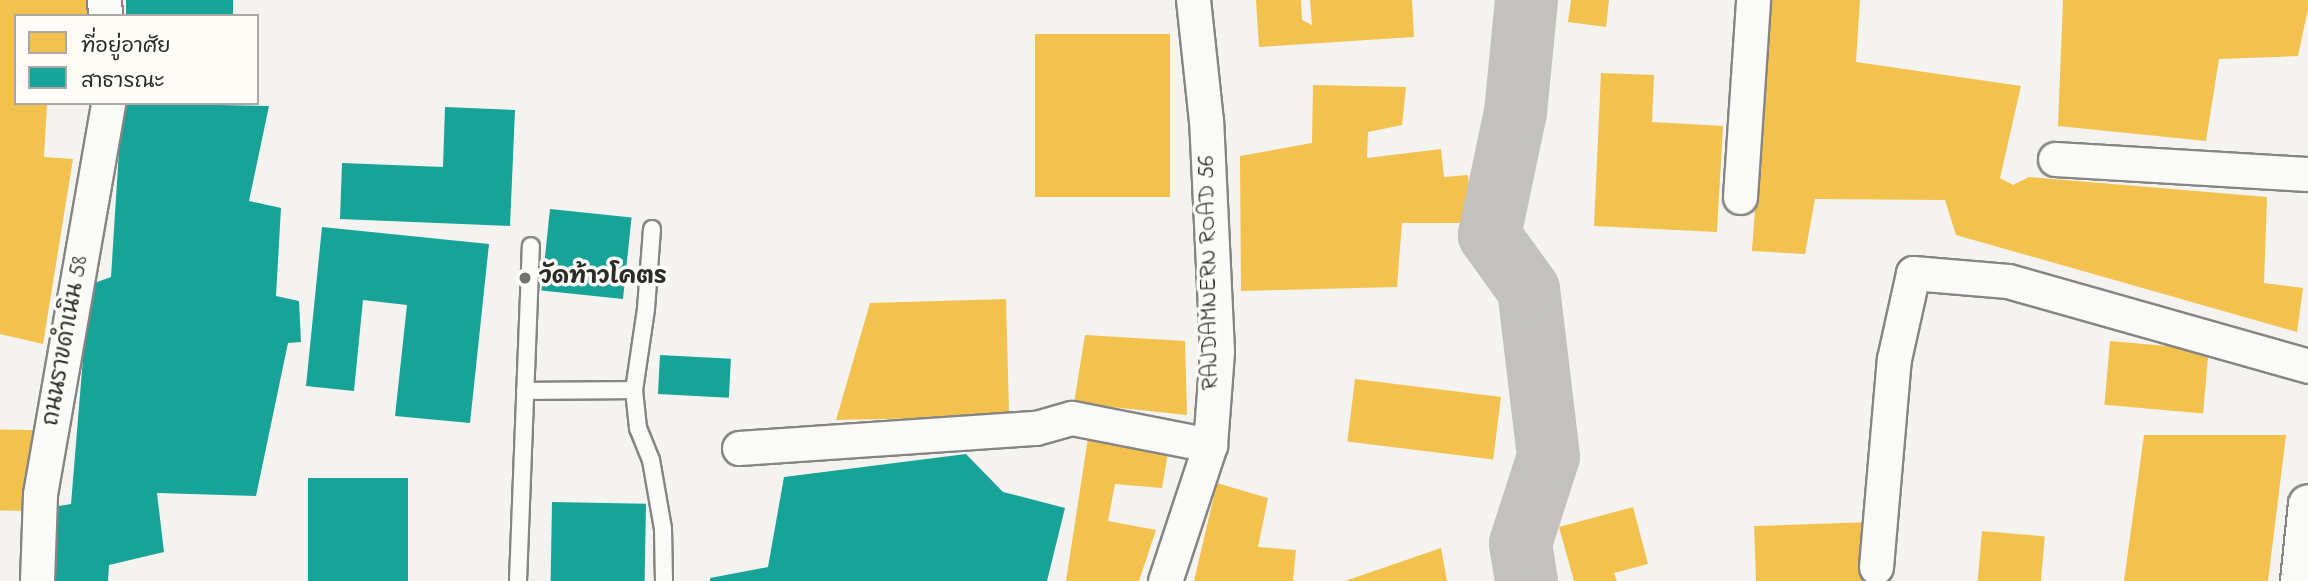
<!DOCTYPE html>
<meta charset="utf-8">
<style>
body{margin:0}
#map{position:relative;width:2308px;height:581px;overflow:hidden;background:#f4f3f0;font-family:"Indie Flower","Playpen Sans Thai",sans-serif}
div>[style]{position:absolute}
[style*='--x']{left:calc(var(--x)*1px);top:calc(var(--y)*1px);width:calc(var(--w)*1px);rotate:calc(var(--a)*1deg)}
.homes>*{inset:0;background:#f2c14e;transform-origin:0 0}
.public>*{inset:0;background:#17a398;transform-origin:0 0}
.river>*{height:63px;margin:-31.5px;padding:0 31.5px;transform-origin:31.5px;border-radius:31.5px;background:#c2c1be}
.roads{filter:drop-shadow(2px 0 #858584) drop-shadow(-2px 0 #858584) drop-shadow(0 2px #858584) drop-shadow(0 -2px #858584)}
.service>*{height:16px;margin:-8px;padding:0 8px;transform-origin:8px;border-radius:8px;background:#fafaf8}
.minor>*{height:33px;margin:-16.5px;padding:0 16.5px;transform-origin:16.5px;border-radius:16.5px;background:#fafaf8}
.tertiary>*{height:38px;margin:-19px;padding:0 19px;transform-origin:19px;border-radius:19px;background:#fafaf8}
.dots>*{width:19px;height:19px;translate:-50% -50%;box-sizing:border-box;border:4px solid #fdfcf7;border-radius:50%}
span{translate:-50% -50%;white-space:nowrap;text-align:center;line-height:1.15;-webkit-text-stroke:7px #fdfcf7;paint-order:stroke}
.street-label{font-size:23px;color:#2b2b2b}
.poi-label{font-size:23px;color:#2b2b2b;font-weight:700}
.left{translate:0 -50%;text-align:left}
.legend{position:absolute;left:14px;top:14px;width:245px;height:91px;box-sizing:border-box;background:#fdfcf7;border:2px solid #a9a8a5;margin:0;padding:9px 12px;list-style:none;font-size:21px;color:#2b2b2b}
.legend li{display:flex;align-items:center;gap:14px;height:35px}
.legend b{width:35px;border:2px solid #a9a8a5}
</style>
<div id="map">
<div class="homes">
<i style="clip-path:polygon(0 0,91px 0,93px 16px,16px 16px,16px 103px,47px 104px,44px 157px,73px 159px,43px 344px,0 334px)"></i>
<i style="clip-path:polygon(1256px 0,1301px 0,1302px 20px,1312px 25px,1310px 0,1412px 0,1414px 37px,1259px 47px)"></i>
<i style="clip-path:polygon(1571px 0,1609px 0,1606px 27px,1568px 22px)"></i>
<i style="clip-path:polygon(1770px 0,1860px 0,1856px 62px,2021px 86px,2000px 178px,2013px 185px,2029px 177px,2267px 197px,2264px 283px,2303px 288px,2297px 332px,1956px 235px,1945px 200px,1815px 199px,1805px 254px,1752px 251px)"></i>
<i style="clip-path:polygon(2063px 0,2308px 0,2308px 9px,2298px 56px,2219px 59px,2206px 141px,2058px 126px)"></i>
<i style="left:1035px;top:34px;width:135px;height:163px"></i>
<i style="clip-path:polygon(1601px 73px,1654px 75px,1652px 122px,1723px 126px,1717px 232px,1594px 226px)"></i>
<i style="clip-path:polygon(1313px 85px,1406px 87px,1402px 125px,1368px 132px,1367px 158px,1441px 149px,1444px 177px,1468px 175px,1472px 223px,1402px 223px,1397px 287px,1241px 291px,1240px 156px,1312px 143px)"></i>
<i style="clip-path:polygon(1006px 299px,1009px 412px,929px 418px,836px 420px,870px 303px)"></i>
<i style="clip-path:polygon(1085px 335px,1185px 341px,1187px 415px,1074px 403px)"></i>
<i style="left:2110px;top:341px;width:99px;height:64px;rotate:5deg"></i>
<i style="left:1355px;top:379px;width:147px;height:63px;rotate:7deg"></i>
<i style="left:33px;top:430px;width:81px;height:33px;rotate:91deg"></i>
<i style="clip-path:polygon(2144px 435px,2286px 435px,2268px 581px,2124px 581px)"></i>
<i style="clip-path:polygon(1088px 438px,1168px 453px,1162px 488px,1115px 484px,1108px 521px,1156px 530px,1139px 581px,1066px 581px)"></i>
<i style="clip-path:polygon(1217px 483px,1268px 498px,1258px 547px,1296px 550px,1293px 581px,1194px 581px)"></i>
<i style="clip-path:polygon(1633px 507px,1648px 564px,1614px 573px,1617px 581px,1574px 581px,1559px 527px)"></i>
<i style="left:1872px;top:522px;width:59px;height:118px;rotate:88deg"></i>
<i style="left:1982px;top:531px;width:63px;height:50px;rotate:5deg"></i>
<i style="clip-path:polygon(1441px 548px,1447px 581px,1345px 581px)"></i>
</div>
<div class="public">
<i style="left:126px;top:0;width:107px;height:16px"></i>
<i style="clip-path:polygon(122px 103px,269px 106px,249px 201px,281px 208px,276px 296px,299px 301px,301px 342px,288px 343px,256px 496px,157px 493px,164px 552px,109px 565px,108px 581px,51px 581px,53px 507px,71px 504px,89px 285px,111px 277px)"></i>
<i style="clip-path:polygon(445px 107px,515px 110px,510px 226px,340px 219px,342px 163px,443px 167px)"></i>
<i style="left:550px;top:209px;width:82px;height:82px;rotate:6deg"></i>
<i style="clip-path:polygon(322px 227px,489px 244px,470px 423px,395px 416px,407px 305px,363px 300px,354px 391px,306px 386px)"></i>
<i style="left:660px;top:355px;width:71px;height:39px;rotate:3deg"></i>
<i style="clip-path:polygon(966px 454px,1003px 492px,1065px 508px,1047px 581px,710px 581px,710px 578px,768px 567px,784px 477px)"></i>
<i style="left:308px;top:478px;width:100px;height:103px"></i>
<i style="left:552px;top:502px;width:94px;height:79px;rotate:1deg"></i>
</div>
<div class="river">
<i style="--x:1526;--y:581;--w:38;--a:-99"></i>
<i style="--x:1520;--y:543;--w:91;--a:-72.2"></i>
<i style="--x:1548;--y:456;--w:168;--a:-96.8"></i>
<i style="--x:1528;--y:289;--w:67;--a:-125.8"></i>
<i style="--x:1489;--y:235;--w:126;--a:-78.1"></i>
<i style="--x:1515;--y:112;--w:113;--a:-84.4"></i>
</div>
<div class="roads">
<div class="service">
<i style="--x:652;--y:229;--w:80;--a:94.3"></i>
<i style="--x:646;--y:309;--w:82;--a:98.4"></i>
<i style="--x:634;--y:390;--w:38;--a:84"></i>
<i style="--x:638;--y:428;--w:35;--a:68"></i>
<i style="--x:651;--y:460;--w:70;--a:80.1"></i>
<i style="--x:663;--y:529;--w:52;--a:88.9"></i>
<i style="--x:525;--y:391;--w:109;--a:-0.5"></i>
<i style="--x:518;--y:581;--w:335;--a:-87.8"></i>
</div>
<div class="minor">
<i style="--x:104;--y:0;--w:16;--a:86"></i>
<i style="--x:2055;--y:159;--w:253;--a:3.4"></i>
<i style="--x:1740;--y:197;--w:197;--a:-86.2"></i>
<i style="--x:739;--y:448;--w:298;--a:-3.9"></i>
<i style="--x:1036;--y:428;--w:37;--a:-16"></i>
<i style="--x:1072;--y:418;--w:141;--a:11.1"></i>
<i style="--x:1876;--y:567;--w:209;--a:-85.1"></i>
<i style="--x:1894;--y:359;--w:88;--a:-77.5"></i>
<i style="--x:1913;--y:273;--w:95;--a:4.8"></i>
<i style="--x:2008;--y:281;--w:312;--a:15.8"></i>
<i style="--x:37;--y:581;--w:87;--a:-88"></i>
<i style="--x:40;--y:494;--w:397;--a:-80.1"></i>
<i style="--x:1165;--y:581;--w:143;--a:-71.7"></i>
<i style="--x:1210;--y:445;--w:94;--a:-85.7"></i>
<i style="--x:1217;--y:351;--w:230;--a:-92.7"></i>
<i style="--x:1206;--y:121;--w:122;--a:-96.1"></i>
</div>
<div class="tertiary">
<i style="--x:2300;--y:581;--w:77;--a:-84.1"></i>
</div>
</div>
<div class="dots">
<i style="left:525px;top:278px;background:#717170"></i>
</div>
<div class="street-label">
<span style="left:1210px;top:273px;rotate:-91deg">RAJDAMNERN ROAD 56</span>
<span style="left:67px;top:341px;rotate:-80deg">ถนนราขดำเนิน 58</span>
</div>
<div class="poi-label">
<span class="left" style="left:539px;top:278px">วัดท้าวโคตร</span>
</div>
<ul class="legend">
<li><b style="height:19px;background:#f2c14e"></b>ที่อยู่อาศัย</li>
<li><b style="height:19px;background:#17a398"></b>สาธารณะ</li>
</ul>
</div>
